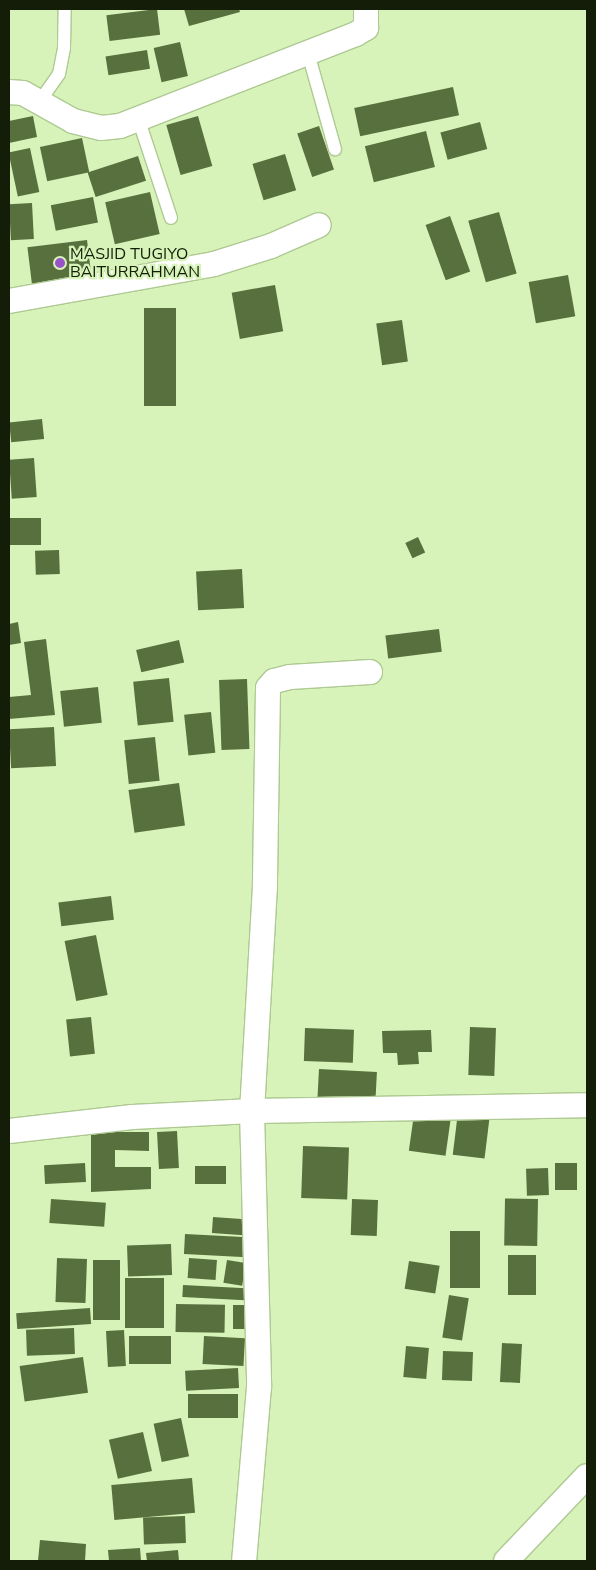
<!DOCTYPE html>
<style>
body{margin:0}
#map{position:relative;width:596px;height:1570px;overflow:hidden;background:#d7f3ba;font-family:"Nunito Sans",sans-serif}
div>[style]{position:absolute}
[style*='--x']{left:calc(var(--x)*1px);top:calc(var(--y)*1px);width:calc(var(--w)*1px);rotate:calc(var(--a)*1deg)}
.building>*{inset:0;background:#58703d;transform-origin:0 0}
.roads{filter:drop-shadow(1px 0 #aec992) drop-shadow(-1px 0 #aec992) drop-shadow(0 1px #aec992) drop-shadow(0 -1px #aec992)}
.lane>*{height:12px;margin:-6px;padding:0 6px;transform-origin:6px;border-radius:6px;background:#fff}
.street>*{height:24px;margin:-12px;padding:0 12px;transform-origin:12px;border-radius:12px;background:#fff}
.dots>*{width:14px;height:14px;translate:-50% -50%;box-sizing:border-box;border:2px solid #d7f3ba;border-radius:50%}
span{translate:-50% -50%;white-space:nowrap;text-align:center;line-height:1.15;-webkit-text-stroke:4.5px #d7f3ba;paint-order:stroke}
.poi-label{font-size:16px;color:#131d08}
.left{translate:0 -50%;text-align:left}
.frame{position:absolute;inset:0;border:10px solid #131d08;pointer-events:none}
</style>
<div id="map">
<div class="building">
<i style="left:157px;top:9px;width:26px;height:51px;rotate:83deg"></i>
<i style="clip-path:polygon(184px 9px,239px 9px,240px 12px,189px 26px)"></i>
<i style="left:180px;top:42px;width:35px;height:27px;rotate:77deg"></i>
<i style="left:147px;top:50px;width:19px;height:42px;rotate:81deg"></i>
<i style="left:453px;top:87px;width:29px;height:101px;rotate:78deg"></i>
<i style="clip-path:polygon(33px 116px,37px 137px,9px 143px,9px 121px)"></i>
<i style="left:198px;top:116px;width:52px;height:33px;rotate:74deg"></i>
<i style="left:480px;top:122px;width:28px;height:41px;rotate:75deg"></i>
<i style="left:319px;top:126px;width:46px;height:23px;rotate:71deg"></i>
<i style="left:426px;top:131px;width:37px;height:63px;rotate:76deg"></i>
<i style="left:82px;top:138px;width:35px;height:43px;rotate:78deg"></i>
<i style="left:30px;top:148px;width:45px;height:22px;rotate:78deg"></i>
<i style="left:285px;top:154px;width:38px;height:34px;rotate:73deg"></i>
<i style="left:138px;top:156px;width:26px;height:53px;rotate:72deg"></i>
<i style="left:150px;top:192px;width:43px;height:46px;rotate:77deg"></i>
<i style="left:93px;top:197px;width:26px;height:43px;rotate:79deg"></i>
<i style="left:32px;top:203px;width:36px;height:23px;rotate:87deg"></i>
<i style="left:499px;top:212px;width:64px;height:32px;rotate:74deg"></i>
<i style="left:450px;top:216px;width:59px;height:26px;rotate:70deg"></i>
<i style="left:87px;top:240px;width:39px;height:60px;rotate:83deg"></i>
<i style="left:568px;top:275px;width:42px;height:40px;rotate:80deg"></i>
<i style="left:275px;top:285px;width:47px;height:44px;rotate:80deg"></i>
<i style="left:144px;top:308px;width:32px;height:98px"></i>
<i style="left:402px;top:320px;width:42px;height:26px;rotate:82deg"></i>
<i style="left:42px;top:419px;width:20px;height:33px;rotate:84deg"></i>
<i style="left:34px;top:458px;width:39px;height:25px;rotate:86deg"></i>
<i style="left:41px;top:518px;width:27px;height:32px;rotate:90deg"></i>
<i style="left:418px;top:537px;width:17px;height:14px;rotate:65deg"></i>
<i style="left:59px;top:550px;width:24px;height:24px;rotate:88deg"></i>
<i style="left:242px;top:569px;width:39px;height:46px;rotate:87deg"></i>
<i style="clip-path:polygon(18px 622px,21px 643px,9px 645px,9px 624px)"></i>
<i style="left:439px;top:629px;width:23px;height:54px;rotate:83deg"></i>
<i style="clip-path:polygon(46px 639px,55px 715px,9px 719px,9px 697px,31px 695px,24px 642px)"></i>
<i style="left:179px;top:640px;width:23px;height:44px;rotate:77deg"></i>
<i style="left:169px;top:678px;width:44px;height:36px;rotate:84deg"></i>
<i style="left:247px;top:679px;width:70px;height:28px;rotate:88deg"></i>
<i style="left:98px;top:687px;width:36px;height:38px;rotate:84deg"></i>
<i style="left:211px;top:712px;width:41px;height:27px;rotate:84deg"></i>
<i style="left:54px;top:727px;width:39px;height:45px;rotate:87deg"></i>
<i style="left:155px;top:737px;width:44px;height:31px;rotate:84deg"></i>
<i style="left:179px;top:783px;width:43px;height:51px;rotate:82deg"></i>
<i style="left:111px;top:896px;width:24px;height:53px;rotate:83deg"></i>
<i style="left:96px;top:935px;width:61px;height:32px;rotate:79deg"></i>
<i style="left:91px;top:1017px;width:37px;height:25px;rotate:84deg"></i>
<i style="left:470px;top:1027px;width:26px;height:48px;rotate:2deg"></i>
<i style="left:305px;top:1028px;width:49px;height:33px;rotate:2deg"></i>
<i style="clip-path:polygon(431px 1030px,432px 1052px,418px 1052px,419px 1064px,398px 1065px,397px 1053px,383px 1053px,382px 1031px)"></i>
<i style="left:319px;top:1069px;width:58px;height:30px;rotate:3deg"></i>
<i style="left:458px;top:1112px;width:32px;height:43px;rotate:7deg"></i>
<i style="left:414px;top:1114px;width:37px;height:37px;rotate:8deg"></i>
<i style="left:177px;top:1131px;width:37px;height:20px;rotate:87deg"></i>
<i style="clip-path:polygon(91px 1132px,149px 1132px,149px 1151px,115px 1150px,115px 1167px,151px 1167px,151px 1189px,91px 1192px)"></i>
<i style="left:303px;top:1146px;width:46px;height:52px;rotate:2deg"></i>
<i style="left:85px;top:1163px;width:19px;height:41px;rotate:87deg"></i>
<i style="left:577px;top:1163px;width:27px;height:22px;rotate:90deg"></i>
<i style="left:195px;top:1166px;width:31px;height:18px"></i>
<i style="left:548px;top:1168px;width:27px;height:22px;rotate:88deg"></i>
<i style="left:51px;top:1199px;width:55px;height:24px;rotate:4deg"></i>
<i style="left:352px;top:1199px;width:26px;height:36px;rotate:2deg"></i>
<i style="left:538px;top:1199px;width:47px;height:33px;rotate:91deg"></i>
<i style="left:213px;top:1217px;width:32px;height:16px;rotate:4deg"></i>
<i style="left:450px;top:1231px;width:30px;height:57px"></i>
<i style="left:185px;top:1234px;width:63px;height:20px;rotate:3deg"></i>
<i style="left:171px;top:1244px;width:31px;height:44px;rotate:88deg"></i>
<i style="left:536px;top:1255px;width:40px;height:28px;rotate:90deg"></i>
<i style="left:57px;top:1258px;width:30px;height:44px;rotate:2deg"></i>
<i style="left:189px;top:1258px;width:28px;height:20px;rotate:4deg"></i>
<i style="left:93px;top:1260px;width:27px;height:60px"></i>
<i style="left:227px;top:1260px;width:19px;height:23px;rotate:9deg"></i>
<i style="left:409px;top:1261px;width:31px;height:28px;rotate:9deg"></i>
<i style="left:125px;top:1278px;width:39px;height:50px"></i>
<i style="left:183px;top:1285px;width:63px;height:12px;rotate:3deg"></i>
<i style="left:449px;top:1295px;width:20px;height:43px;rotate:9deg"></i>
<i style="left:176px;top:1304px;width:49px;height:28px;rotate:1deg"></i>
<i style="left:233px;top:1305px;width:12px;height:24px"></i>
<i style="left:90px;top:1308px;width:16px;height:74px;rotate:86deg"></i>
<i style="left:74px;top:1328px;width:26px;height:48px;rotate:88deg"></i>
<i style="left:124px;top:1330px;width:36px;height:18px;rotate:87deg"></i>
<i style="left:129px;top:1336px;width:42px;height:28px"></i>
<i style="left:204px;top:1336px;width:41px;height:28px;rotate:3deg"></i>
<i style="left:502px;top:1343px;width:20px;height:39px;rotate:3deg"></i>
<i style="left:406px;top:1346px;width:23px;height:31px;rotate:5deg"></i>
<i style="left:443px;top:1351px;width:30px;height:29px;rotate:2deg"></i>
<i style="left:83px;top:1357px;width:36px;height:64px;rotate:82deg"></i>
<i style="left:238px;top:1368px;width:20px;height:53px;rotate:87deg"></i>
<i style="left:238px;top:1394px;width:24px;height:50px;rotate:90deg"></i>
<i style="left:181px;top:1418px;width:39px;height:28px;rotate:78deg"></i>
<i style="left:143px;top:1432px;width:40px;height:35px;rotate:77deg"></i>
<i style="left:192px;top:1478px;width:35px;height:81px;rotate:85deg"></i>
<i style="left:185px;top:1516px;width:27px;height:42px;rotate:88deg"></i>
<i style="clip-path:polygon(40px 1540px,86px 1544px,85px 1561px,38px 1561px)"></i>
<i style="clip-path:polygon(140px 1548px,141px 1561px,109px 1561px,108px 1550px)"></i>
<i style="clip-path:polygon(178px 1550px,179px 1561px,147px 1561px,146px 1553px)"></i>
</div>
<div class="roads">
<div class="lane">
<i style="--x:308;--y:53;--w:100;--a:74.3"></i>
<i style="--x:40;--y:101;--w:33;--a:-55"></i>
<i style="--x:59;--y:74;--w:26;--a:-79"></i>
<i style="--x:64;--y:48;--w:39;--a:-89"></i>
<i style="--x:139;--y:121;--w:102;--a:71.7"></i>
</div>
<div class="street">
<i style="--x:9;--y:92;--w:14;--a:4"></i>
<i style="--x:23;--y:93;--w:57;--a:29.2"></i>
<i style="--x:73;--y:121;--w:29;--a:14"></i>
<i style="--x:101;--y:128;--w:19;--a:-6"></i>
<i style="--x:120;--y:126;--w:253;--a:-21.3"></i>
<i style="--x:356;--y:34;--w:12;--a:-31"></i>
<i style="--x:366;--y:28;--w:19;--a:-90"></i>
<i style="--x:9;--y:301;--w:208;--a:-10.2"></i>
<i style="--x:214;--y:264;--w:60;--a:-17.5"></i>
<i style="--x:271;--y:246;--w:52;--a:-23.6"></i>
<i style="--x:370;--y:672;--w:80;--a:176.4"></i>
<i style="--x:290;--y:677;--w:16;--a:166"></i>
<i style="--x:274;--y:681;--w:9;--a:131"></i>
<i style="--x:268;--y:688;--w:198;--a:90.9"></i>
<i style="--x:265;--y:886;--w:225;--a:93.3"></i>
<i style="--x:252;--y:1111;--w:335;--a:-1"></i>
<i style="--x:9;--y:1131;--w:124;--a:-6.5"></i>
<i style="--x:132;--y:1117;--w:120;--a:-2.9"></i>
<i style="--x:252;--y:1111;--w:276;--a:88.5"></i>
<i style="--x:259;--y:1387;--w:175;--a:94.9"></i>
<i style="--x:506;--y:1561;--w:117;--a:-46.4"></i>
</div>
</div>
<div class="dots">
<i style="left:60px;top:263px;background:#9953c8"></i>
</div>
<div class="poi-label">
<span class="left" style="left:70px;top:263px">MASJID TUGIYO<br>BAITURRAHMAN</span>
</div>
<div class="frame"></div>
</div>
